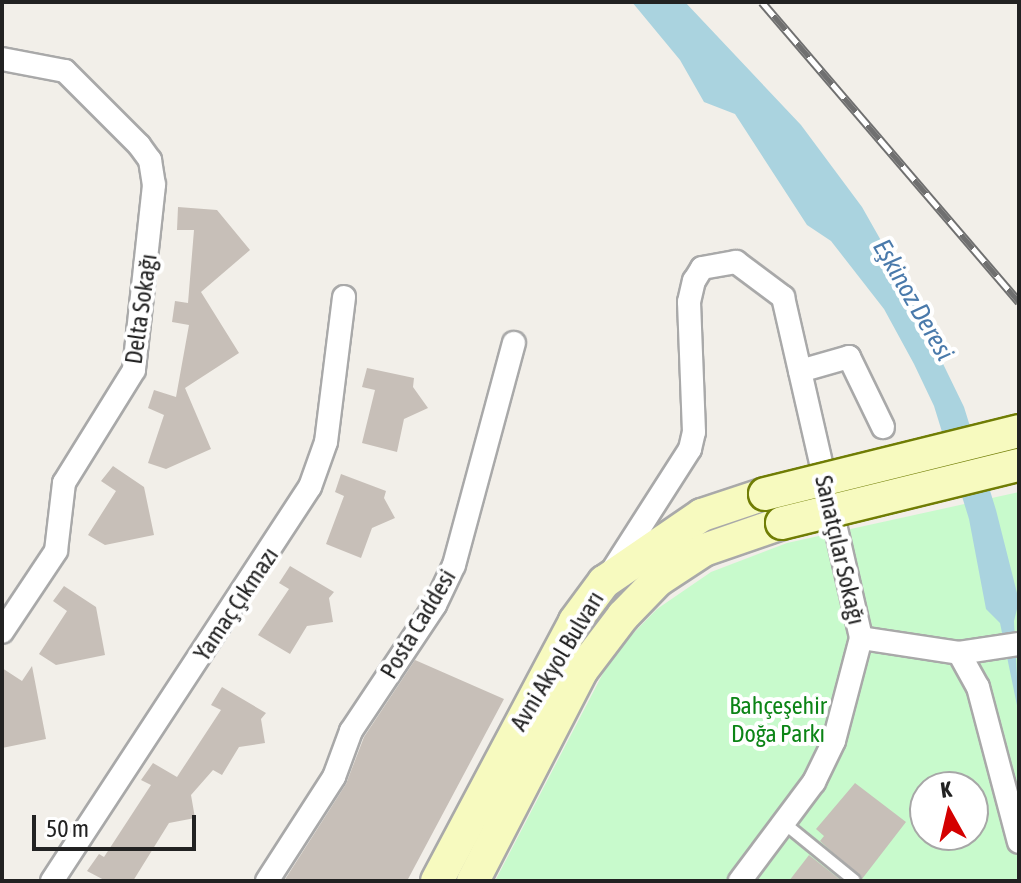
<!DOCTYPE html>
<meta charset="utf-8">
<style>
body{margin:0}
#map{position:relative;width:1021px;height:883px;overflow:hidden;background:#f2efe9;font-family:"Asap Condensed",sans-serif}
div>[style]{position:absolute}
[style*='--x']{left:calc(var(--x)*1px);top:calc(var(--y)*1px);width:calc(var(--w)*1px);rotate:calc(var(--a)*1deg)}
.park>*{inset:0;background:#c8facc}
.water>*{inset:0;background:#aad3df}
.building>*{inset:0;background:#c7bfb8}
.roads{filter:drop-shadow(2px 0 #a9a9a9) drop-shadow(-2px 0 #a9a9a9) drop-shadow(0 2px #a9a9a9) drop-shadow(0 -2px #a9a9a9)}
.service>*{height:11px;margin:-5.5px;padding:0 5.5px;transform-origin:5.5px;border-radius:5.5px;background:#fff}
.minor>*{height:22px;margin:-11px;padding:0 11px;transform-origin:11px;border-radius:11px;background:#fff}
.secondary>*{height:32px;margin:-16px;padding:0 16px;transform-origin:16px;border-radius:16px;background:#f7fabf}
.rail>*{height:9px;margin-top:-4.5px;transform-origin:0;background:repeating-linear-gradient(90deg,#fff 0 18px,#707070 0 36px);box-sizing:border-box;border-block:2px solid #707070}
.bridges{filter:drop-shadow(2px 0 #707d05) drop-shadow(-2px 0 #707d05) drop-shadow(0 2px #707d05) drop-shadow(0 -2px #707d05)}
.secondary-bridge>*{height:32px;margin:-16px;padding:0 16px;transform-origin:16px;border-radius:16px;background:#f7fabf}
span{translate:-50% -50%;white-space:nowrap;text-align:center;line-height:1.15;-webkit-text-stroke:8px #fff;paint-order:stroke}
.street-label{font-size:24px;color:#222}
.park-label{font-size:24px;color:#0c8416}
.water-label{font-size:26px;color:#4a7aab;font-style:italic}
.frame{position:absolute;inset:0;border:4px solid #222;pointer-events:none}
.north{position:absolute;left:909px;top:771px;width:80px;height:80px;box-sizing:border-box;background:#fff;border:2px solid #a7a7a7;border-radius:50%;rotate:352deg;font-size:22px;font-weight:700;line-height:32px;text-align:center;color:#222}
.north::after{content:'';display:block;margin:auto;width:28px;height:36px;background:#d40000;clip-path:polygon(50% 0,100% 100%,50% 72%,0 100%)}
.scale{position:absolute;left:32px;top:815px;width:164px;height:36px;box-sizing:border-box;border:4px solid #222;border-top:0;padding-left:10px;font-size:24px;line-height:28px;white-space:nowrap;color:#222;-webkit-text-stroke:6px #fff;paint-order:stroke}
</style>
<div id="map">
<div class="park">
<i style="clip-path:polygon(evenodd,1019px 492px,1019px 881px,495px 881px,613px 654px,657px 609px,711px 572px,787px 543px,1019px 492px,925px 787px,973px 787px,973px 835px,925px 835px,925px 787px)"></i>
</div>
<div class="water">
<i style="clip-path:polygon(632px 2px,685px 2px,801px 125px,862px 207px,896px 267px,964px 407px,996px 510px,1019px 601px,1014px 621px,1019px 715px,1000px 623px,986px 609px,969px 519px,934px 406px,914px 364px,884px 309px,831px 241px,807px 225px,735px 114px,704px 102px,680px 60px)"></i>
</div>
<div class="building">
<i style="clip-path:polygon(178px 207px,217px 210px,250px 250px,201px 292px,239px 353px,185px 388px,211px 449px,166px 469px,148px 463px,164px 415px,148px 408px,154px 390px,176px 397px,189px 325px,172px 322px,175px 301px,188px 303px,194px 230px,177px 230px)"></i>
<i style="clip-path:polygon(367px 368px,414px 378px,413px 387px,428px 408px,404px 419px,397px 452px,362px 443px,375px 390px,362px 387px)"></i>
<i style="clip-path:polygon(113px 466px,144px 487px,154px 535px,105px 545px,88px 535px,116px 491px,101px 481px)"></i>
<i style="clip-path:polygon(341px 474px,386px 491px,384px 498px,395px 518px,372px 528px,361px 558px,326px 544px,344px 496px,335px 492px)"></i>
<i style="clip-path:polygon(290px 566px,334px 592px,329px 598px,333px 622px,307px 626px,290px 654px,258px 635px,289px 589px,279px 583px)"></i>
<i style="clip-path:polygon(64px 586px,96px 607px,105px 655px,56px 665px,39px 654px,67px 611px,53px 601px)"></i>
<i style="clip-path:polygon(415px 660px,504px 699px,407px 881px,284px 881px,346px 784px,364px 737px)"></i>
<i style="clip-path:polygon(32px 666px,46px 739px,2px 748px,2px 668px,22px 681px)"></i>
<i style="clip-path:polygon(222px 687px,266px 713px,261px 719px,265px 743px,239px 747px,222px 775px,213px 770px,191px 795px,195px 818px,169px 823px,133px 881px,106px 881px,87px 871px,99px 854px,104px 857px,151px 785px,141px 780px,153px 763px,177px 777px,221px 710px,211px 705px)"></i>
<i style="clip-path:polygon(855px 783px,906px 822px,862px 879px,820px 841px,824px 836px,816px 829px)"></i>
<i style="clip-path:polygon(809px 855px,842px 881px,789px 881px)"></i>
</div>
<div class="roads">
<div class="service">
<i style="--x:784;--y:823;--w:90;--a:39.2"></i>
</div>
<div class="minor">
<i style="--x:2;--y:59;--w:64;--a:10.8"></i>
<i style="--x:65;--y:71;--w:105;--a:45"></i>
<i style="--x:139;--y:145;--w:19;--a:54"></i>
<i style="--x:150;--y:160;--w:25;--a:81"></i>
<i style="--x:154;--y:185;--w:186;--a:96.2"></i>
<i style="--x:134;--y:370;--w:133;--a:121.8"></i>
<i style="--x:64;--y:483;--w:68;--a:96.7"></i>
<i style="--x:56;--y:551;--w:97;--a:123.7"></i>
<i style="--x:800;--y:371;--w:51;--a:-15.9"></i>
<i style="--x:849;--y:357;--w:78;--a:64.1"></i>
<i style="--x:612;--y:571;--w:145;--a:-57.4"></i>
<i style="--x:690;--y:449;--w:17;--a:-77"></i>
<i style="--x:694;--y:432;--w:130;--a:-92.2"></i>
<i style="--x:689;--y:302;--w:22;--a:-77"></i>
<i style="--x:694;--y:281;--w:15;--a:-58"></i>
<i style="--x:702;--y:268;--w:35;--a:-10"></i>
<i style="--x:736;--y:262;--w:59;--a:36.7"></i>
<i style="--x:783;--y:297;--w:350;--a:77.1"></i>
<i style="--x:861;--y:638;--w:106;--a:104.7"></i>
<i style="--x:834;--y:741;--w:46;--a:116"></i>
<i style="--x:814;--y:782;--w:124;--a:126.8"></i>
<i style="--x:861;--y:638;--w:99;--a:8.7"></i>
<i style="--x:959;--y:653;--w:39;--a:61"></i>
<i style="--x:978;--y:687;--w:160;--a:75.2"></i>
<i style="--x:959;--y:653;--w:61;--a:-8.5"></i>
<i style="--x:52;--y:881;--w:471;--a:-56.8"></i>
<i style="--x:310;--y:487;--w:48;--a:-70.4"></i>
<i style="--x:326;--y:442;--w:146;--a:-82.9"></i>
<i style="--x:267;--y:881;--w:124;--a:-57.2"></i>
<i style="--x:334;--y:777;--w:49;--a:-69.7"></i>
<i style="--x:351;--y:731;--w:151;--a:-56.3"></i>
<i style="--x:435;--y:605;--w:44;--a:-64.6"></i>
<i style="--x:454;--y:565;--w:230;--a:-74.9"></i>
</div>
<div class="secondary">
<i style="--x:437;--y:881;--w:294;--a:-62"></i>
<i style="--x:575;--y:621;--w:49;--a:-53.4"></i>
<i style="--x:604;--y:582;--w:119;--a:-34.4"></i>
<i style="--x:702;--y:515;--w:66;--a:-18.4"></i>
<i style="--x:473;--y:881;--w:237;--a:-62.7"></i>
<i style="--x:582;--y:670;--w:68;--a:-52.8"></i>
<i style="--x:623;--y:616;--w:50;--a:-45.8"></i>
<i style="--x:658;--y:580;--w:55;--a:-33.1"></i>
<i style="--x:704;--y:550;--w:83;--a:-19.1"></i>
</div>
</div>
<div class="rail">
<i style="--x:762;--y:2;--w:395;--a:49.4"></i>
</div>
<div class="bridges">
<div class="secondary-bridge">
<i style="--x:765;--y:494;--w:262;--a:-13.9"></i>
<i style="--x:782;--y:523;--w:244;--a:-13.8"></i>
</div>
</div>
<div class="street-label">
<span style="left:141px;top:309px;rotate:-82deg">Delta Sokağı</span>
<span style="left:840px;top:550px;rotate:77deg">Sanatçılar Sokağı</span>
<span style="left:236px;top:604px;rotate:-56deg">Yamaç Çıkmazı</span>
<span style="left:418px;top:624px;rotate:-59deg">Posta Caddesi</span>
<span style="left:557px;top:661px;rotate:-59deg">Avni Akyol Bulvarı</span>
</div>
<div class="park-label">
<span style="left:778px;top:720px">Bahçeşehir<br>Doğa Parkı</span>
</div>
<div class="water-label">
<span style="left:913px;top:300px;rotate:60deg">Eşkinoz Deresi</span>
</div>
<div class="frame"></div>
<div class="north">K</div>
<div class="scale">50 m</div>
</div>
